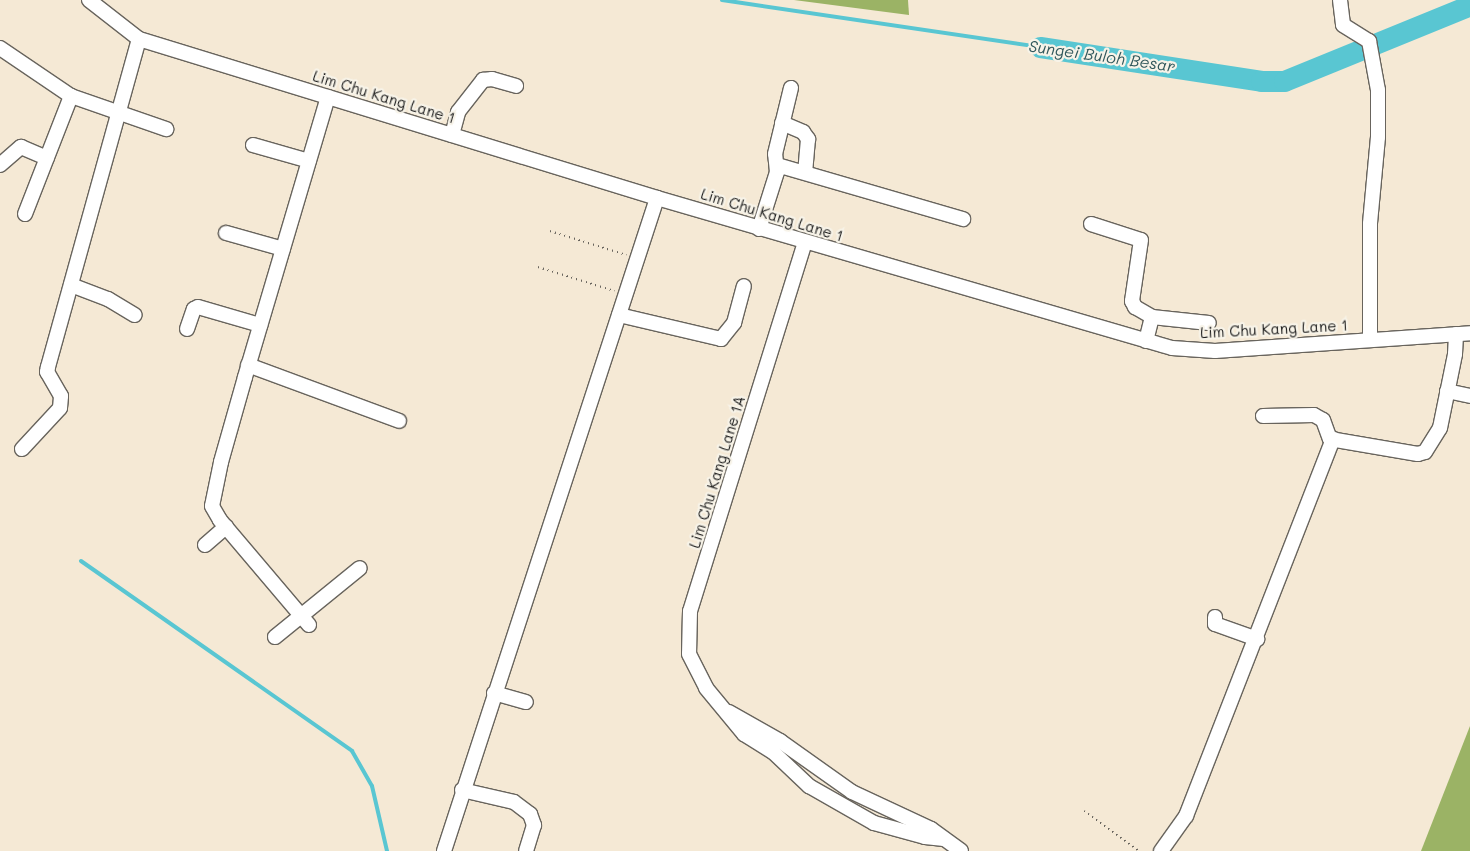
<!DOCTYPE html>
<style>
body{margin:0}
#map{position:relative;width:1470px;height:851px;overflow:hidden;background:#f5e9d5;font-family:Mali,sans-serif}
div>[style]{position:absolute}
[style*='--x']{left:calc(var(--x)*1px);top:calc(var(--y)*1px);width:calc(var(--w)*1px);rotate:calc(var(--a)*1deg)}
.forest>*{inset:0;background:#9bb365}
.stream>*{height:4px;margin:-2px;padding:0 2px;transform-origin:2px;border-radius:2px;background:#59c6d2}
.river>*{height:21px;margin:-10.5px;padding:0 10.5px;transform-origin:10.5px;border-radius:10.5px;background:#59c6d2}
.path>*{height:2px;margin-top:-1px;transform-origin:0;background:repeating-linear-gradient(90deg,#68645d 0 1px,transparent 0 5px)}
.roads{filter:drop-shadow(1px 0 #68645d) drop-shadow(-1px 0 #68645d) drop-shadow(0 1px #68645d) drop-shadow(0 -1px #68645d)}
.minor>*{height:14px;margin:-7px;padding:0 7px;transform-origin:7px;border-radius:7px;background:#fff}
span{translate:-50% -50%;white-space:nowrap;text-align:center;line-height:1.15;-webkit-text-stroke:4.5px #f7f3e8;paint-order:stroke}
.street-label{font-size:15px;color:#1c1c1c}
.water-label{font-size:16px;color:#31585c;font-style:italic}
</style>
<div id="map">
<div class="forest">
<i style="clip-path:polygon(794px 0,908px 0,909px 15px)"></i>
<i style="clip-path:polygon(1470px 726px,1470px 851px,1421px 851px)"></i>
</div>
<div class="stream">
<i style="--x:722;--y:0;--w:321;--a:8.4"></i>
<i style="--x:81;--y:561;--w:331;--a:35"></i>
<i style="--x:352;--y:751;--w:40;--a:60.3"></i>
<i style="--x:372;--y:786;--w:67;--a:77"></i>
</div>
<div class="river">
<i style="--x:1040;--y:47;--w:224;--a:8.7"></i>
<i style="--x:1261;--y:81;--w:23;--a:0"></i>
<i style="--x:1284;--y:81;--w:201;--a:-22.2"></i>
</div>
<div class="path">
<i style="--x:550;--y:231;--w:80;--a:17.5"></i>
<i style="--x:538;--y:267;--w:80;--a:17.5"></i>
<i style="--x:1084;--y:811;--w:68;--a:36"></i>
</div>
<div class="roads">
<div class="minor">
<i style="--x:89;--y:0;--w:63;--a:38"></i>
<i style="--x:139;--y:39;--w:542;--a:17.06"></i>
<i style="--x:657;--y:198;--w:536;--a:16.24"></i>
<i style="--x:1172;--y:348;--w:43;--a:4"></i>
<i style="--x:1215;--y:351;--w:256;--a:-4"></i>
<i style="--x:1340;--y:0;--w:25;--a:83"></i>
<i style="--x:1343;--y:25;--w:31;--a:32"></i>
<i style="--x:1369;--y:41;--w:50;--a:79.6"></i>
<i style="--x:1378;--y:90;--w:47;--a:90"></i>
<i style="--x:1378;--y:137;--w:87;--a:95.3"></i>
<i style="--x:1370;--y:224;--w:116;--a:90"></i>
<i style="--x:0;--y:48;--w:86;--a:34.1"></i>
<i style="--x:71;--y:96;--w:101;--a:19.2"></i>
<i style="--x:782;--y:123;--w:23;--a:23"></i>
<i style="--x:803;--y:132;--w:9;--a:54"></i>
<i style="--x:808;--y:139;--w:33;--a:95"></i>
<i style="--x:452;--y:135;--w:24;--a:-75"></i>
<i style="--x:458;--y:112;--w:41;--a:-52"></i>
<i style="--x:483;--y:80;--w:9;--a:-6"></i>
<i style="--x:492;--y:79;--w:25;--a:16"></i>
<i style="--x:253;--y:145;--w:58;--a:15.9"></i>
<i style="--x:0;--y:165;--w:28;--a:-41"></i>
<i style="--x:21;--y:147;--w:28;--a:23"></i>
<i style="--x:777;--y:165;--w:194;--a:16.2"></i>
<i style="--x:25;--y:214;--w:127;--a:-68.7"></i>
<i style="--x:1091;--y:224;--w:52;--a:17.7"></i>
<i style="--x:1141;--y:240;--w:62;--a:98.4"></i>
<i style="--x:1132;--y:301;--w:7;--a:63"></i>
<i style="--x:1135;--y:307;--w:20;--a:30"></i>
<i style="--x:1152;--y:317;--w:57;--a:6"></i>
<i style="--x:759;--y:229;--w:60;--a:-72.5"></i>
<i style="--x:777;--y:172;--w:18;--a:-96"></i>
<i style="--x:775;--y:154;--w:68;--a:-76.4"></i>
<i style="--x:226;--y:233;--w:59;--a:15.7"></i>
<i style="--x:805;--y:242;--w:387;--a:107.3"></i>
<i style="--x:690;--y:611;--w:43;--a:91.3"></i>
<i style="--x:689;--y:654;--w:38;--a:63"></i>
<i style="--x:706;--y:688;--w:60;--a:50.4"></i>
<i style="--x:744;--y:734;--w:34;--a:32"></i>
<i style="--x:773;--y:752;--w:50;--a:43.4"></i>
<i style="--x:809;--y:786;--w:75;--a:29.6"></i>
<i style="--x:874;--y:823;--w:53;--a:15.4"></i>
<i style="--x:925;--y:837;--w:19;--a:6"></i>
<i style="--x:71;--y:285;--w:40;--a:21"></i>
<i style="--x:108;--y:299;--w:31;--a:31"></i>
<i style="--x:619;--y:315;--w:105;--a:13.2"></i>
<i style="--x:721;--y:339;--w:21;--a:-51"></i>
<i style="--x:734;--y:323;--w:38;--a:-75"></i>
<i style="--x:187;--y:329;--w:21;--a:-71"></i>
<i style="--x:194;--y:309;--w:4;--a:-27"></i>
<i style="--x:198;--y:307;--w:65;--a:16.2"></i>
<i style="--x:1146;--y:341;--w:25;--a:-76"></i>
<i style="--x:248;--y:365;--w:161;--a:20.3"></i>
<i style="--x:1447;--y:391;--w:24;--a:12"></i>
<i style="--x:1263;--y:416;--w:51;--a:-1.1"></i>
<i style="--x:1314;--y:415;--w:10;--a:29"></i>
<i style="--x:1323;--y:420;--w:20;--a:70"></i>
<i style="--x:1330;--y:439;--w:89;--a:9.7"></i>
<i style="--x:1418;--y:454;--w:7;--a:-16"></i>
<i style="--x:1425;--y:452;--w:28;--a:-58"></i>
<i style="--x:1440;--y:428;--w:76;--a:-78.5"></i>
<i style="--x:1455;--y:354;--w:20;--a:-87"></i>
<i style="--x:22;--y:449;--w:56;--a:-47.2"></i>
<i style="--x:60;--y:408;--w:12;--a:-85"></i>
<i style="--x:61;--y:396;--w:28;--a:-120"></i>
<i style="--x:47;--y:372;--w:5;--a:-79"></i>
<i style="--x:48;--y:367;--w:340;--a:-74.5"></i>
<i style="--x:205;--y:545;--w:28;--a:-41"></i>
<i style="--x:1215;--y:617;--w:7;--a:90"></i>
<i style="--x:1215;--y:624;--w:45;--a:19.7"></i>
<i style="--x:309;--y:625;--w:138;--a:-130.3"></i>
<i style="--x:220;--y:520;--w:16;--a:-120"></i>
<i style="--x:212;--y:506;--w:45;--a:-78.4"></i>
<i style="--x:221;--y:462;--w:88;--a:-74.2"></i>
<i style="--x:245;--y:377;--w:292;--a:-73.5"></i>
<i style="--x:275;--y:637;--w:109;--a:-39.1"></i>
<i style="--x:494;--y:693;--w:33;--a:16"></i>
<i style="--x:729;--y:712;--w:59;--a:29.6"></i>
<i style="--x:780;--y:741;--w:88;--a:35.3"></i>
<i style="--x:852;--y:792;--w:87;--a:25.1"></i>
<i style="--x:931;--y:829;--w:37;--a:36"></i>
<i style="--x:462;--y:790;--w:53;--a:13"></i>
<i style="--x:514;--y:802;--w:20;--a:37"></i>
<i style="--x:530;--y:814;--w:12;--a:70"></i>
<i style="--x:534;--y:825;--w:27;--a:107"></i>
<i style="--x:444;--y:851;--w:687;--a:-71.93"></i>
<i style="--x:1161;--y:851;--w:43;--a:-54.5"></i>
<i style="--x:1186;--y:816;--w:405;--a:-68.7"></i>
</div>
</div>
<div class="street-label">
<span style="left:384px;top:97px;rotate:17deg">Lim Chu Kang Lane 1</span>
<span style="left:772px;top:215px;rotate:17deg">Lim Chu Kang Lane 1</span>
<span style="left:1274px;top:329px;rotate:-3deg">Lim Chu Kang Lane 1</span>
<span style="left:717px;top:472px;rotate:-73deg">Lim Chu Kang Lane 1A</span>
</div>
<div class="water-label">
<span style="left:1102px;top:56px;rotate:8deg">Sungei Buloh Besar</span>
</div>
</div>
